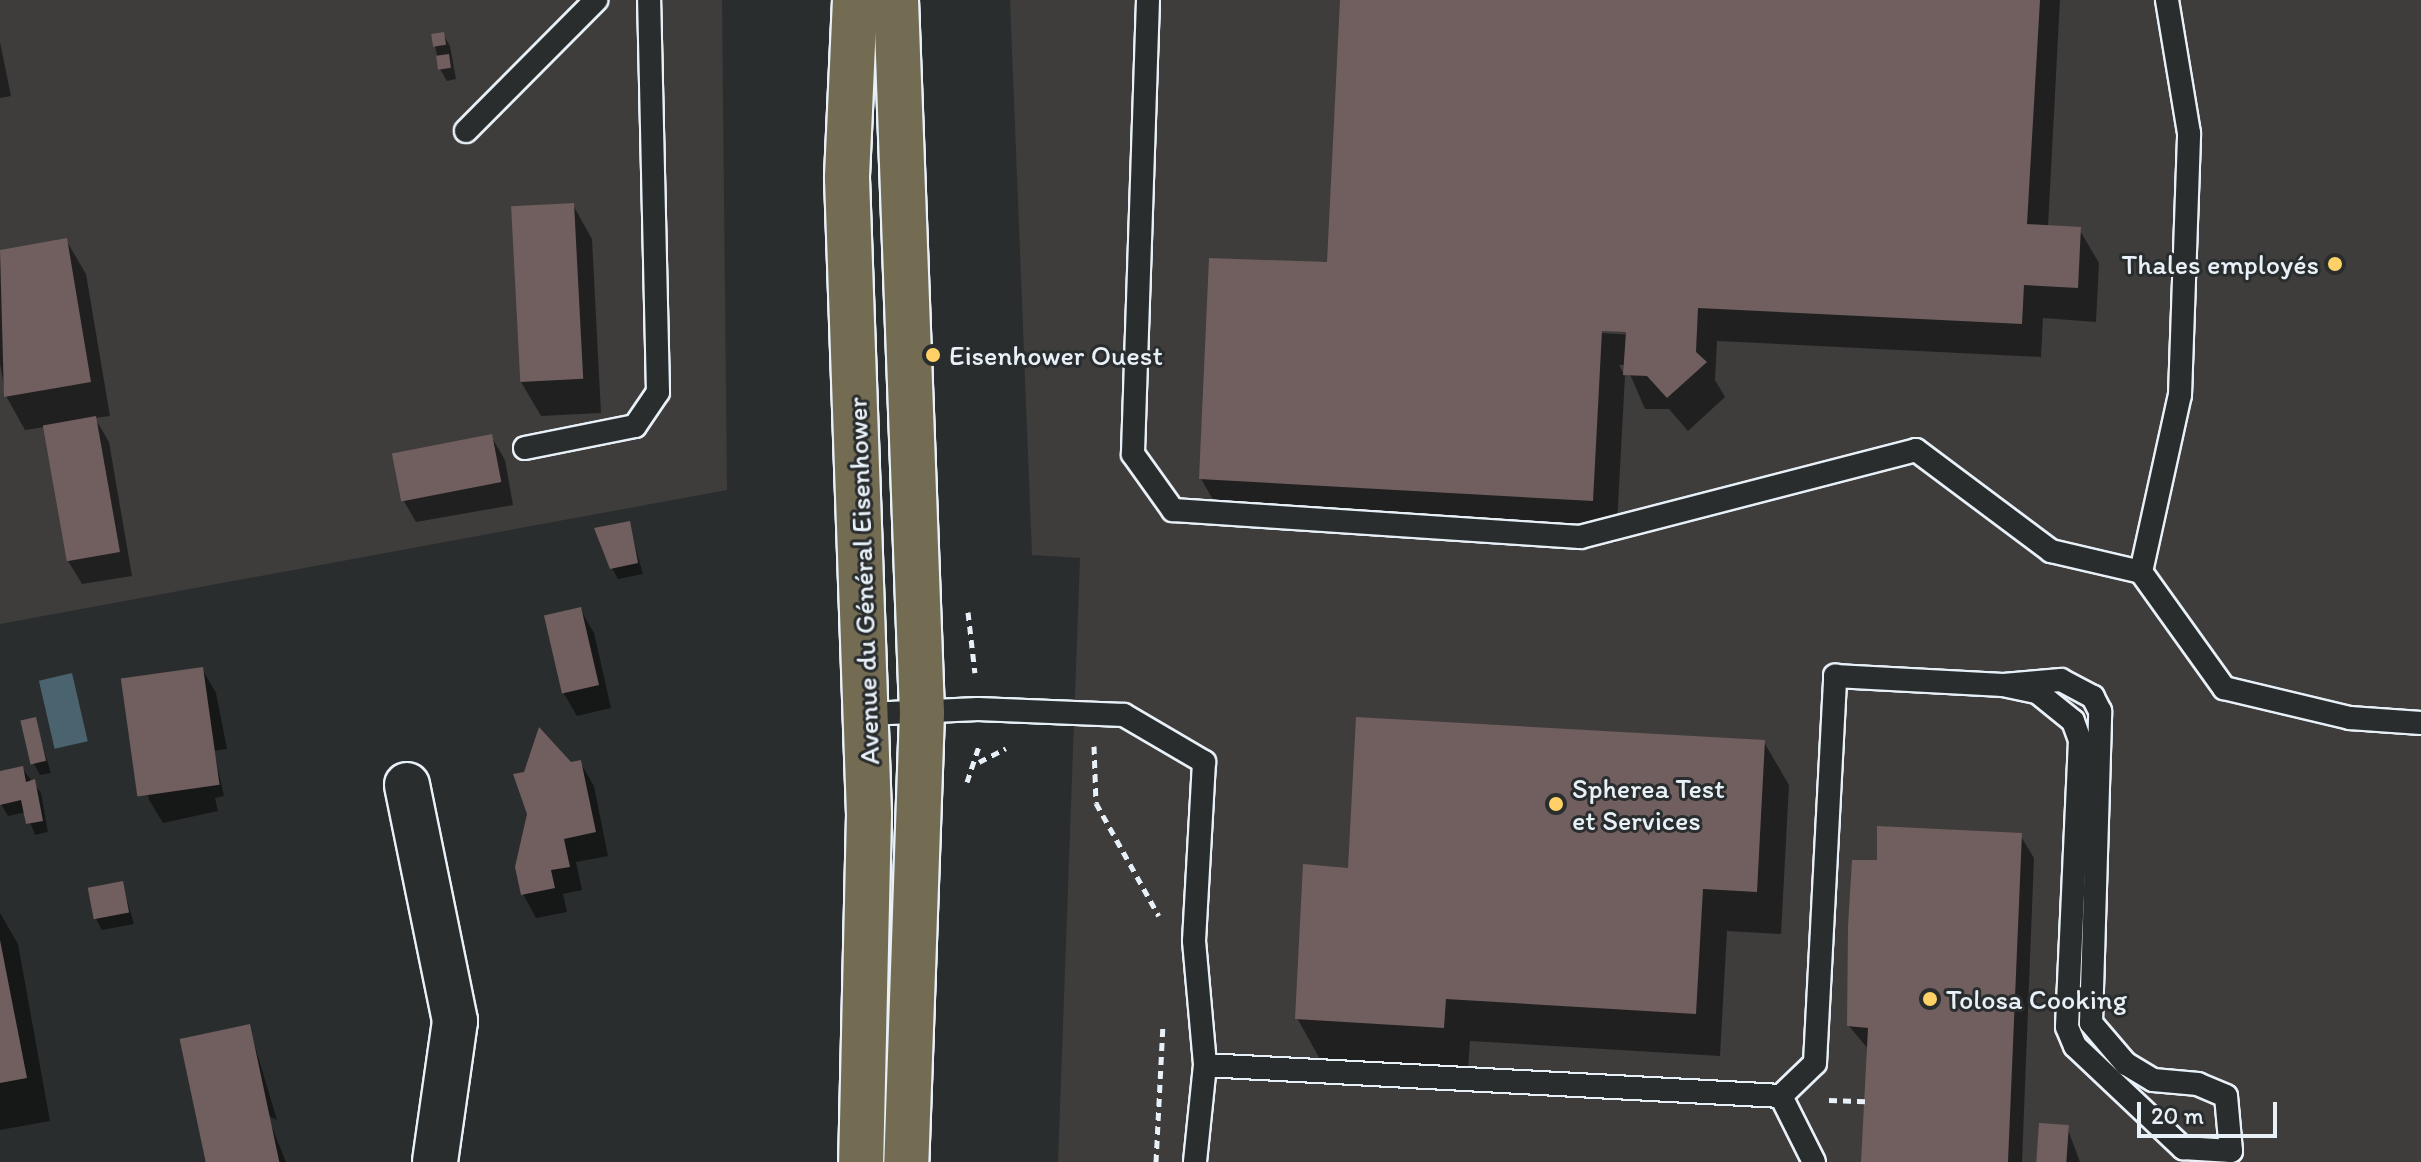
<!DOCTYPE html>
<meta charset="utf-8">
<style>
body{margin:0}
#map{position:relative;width:2421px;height:1162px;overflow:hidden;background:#2a2d2e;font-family:Itim,sans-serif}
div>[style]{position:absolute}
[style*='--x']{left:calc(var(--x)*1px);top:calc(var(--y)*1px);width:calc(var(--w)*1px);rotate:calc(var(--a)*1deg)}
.built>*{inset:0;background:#3f3c3c}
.water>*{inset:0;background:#4a636f;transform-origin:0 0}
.shadow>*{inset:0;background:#0007}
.building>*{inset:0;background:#715e5e;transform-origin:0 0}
.path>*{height:5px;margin-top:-2.5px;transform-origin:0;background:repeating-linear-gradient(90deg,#e8f1f8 0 8px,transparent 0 14px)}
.roads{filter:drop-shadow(2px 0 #e8f1f8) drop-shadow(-2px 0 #e8f1f8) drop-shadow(0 2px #e8f1f8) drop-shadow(0 -2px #e8f1f8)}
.service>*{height:22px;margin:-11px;padding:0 11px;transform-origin:11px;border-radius:11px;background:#2a2d2e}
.minor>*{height:44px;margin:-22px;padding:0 22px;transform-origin:22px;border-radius:22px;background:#2a2d2e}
.primary>*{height:44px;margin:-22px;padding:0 22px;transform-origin:22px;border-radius:22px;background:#736b52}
.dots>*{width:22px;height:22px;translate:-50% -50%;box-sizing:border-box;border:4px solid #2a2d2e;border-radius:50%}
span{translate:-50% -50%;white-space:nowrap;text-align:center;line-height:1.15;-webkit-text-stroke:6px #2a2d2e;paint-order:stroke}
.poi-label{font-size:28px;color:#e8f1f8}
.right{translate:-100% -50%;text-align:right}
.left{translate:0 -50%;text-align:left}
.street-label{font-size:28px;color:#e8f1f8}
.scale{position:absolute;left:2137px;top:1102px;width:140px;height:36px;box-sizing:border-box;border:4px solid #e8f1f8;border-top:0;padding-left:10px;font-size:24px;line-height:28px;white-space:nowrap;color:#e8f1f8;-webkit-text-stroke:6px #2a2d2e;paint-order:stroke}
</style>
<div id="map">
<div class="built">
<i style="clip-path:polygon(0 0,722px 0,727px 490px,0 624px)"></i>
<i style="clip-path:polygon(1010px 0,2421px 0,2421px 1162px,1058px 1162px,1080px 558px,1032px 555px)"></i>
</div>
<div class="water">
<i style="left:72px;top:673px;width:70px;height:34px;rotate:77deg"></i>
</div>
<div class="shadow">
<i style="clip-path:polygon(evenodd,1342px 0,2060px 0,2048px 227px,2079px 229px,2099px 263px,2096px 322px,2043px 318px,2041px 357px,1717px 341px,1715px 380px,1725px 397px,1688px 431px,1669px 409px,1645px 409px,1626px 365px,1619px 365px,1625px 376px,1616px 543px,1226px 522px,1201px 479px,1328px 264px,1342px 0,1600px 329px,1636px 331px,1636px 335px,1600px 333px,1600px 329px)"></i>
<i style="clip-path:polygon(443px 34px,450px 46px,456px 79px,447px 81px,440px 69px,435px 46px)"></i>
<i style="clip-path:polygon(0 42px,11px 96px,0 98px)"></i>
<i style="clip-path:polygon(573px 205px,592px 239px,601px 413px,541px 416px,521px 382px)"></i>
<i style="clip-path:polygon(66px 240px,86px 274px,110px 416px,95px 418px,109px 442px,132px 576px,82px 584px,68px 561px,46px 427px,25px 430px,6px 396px,0 364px,0 252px)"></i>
<i style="clip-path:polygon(491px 436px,505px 460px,513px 505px,416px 522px,402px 498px)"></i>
<i style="clip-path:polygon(628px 523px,643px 574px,618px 579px,612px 568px)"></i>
<i style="clip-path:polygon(580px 609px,594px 633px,611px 708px,577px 716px,563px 692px)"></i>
<i style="clip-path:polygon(202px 669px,216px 693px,227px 749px,214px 751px,224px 796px,215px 798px,218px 811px,163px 823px,149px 800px,125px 685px)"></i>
<i style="clip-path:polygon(35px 720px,51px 773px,40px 775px,34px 764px)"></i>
<i style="clip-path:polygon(1764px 742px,1789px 785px,1781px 934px,1727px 931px,1720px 1056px,1470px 1041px,1468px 1070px,1321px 1061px,1297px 1018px,1349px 870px)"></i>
<i style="clip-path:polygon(580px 762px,594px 786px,608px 856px,576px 862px,582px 890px,563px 894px,567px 912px,536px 918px,523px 894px,570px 764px)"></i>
<i style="clip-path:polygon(22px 768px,41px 793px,48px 832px,35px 835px,26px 812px,8px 816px,1px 804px,0 773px)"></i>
<i style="clip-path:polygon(2020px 835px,2034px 858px,2022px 1162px,1863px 1162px,1869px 1050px,1849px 1026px,1879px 862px)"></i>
<i style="clip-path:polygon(122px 883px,134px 924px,102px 930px,96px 919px)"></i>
<i style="clip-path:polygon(0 913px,18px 944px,50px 1121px,0 1130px)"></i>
<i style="clip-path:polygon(249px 1026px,277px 1120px,267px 1115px,286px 1162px,208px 1162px)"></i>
<i style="clip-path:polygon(2067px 1127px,2080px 1162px,2038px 1162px)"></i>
</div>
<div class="building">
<i style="clip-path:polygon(1340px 0,2040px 0,2027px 224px,2081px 227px,2078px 288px,2024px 285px,2022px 324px,1698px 308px,1696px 352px,1707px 362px,1667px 398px,1647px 376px,1623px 375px,1626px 332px,1602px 331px,1593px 501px,1199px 479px,1209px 258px,1327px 262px)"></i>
<i style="left:444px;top:32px;width:13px;height:13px;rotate:81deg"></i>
<i style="left:449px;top:54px;width:14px;height:13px;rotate:82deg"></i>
<i style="left:574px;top:203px;width:176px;height:63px;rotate:87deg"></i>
<i style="clip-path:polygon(67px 238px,91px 382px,4px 397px,0 250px)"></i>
<i style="left:96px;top:416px;width:138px;height:54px;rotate:80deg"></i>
<i style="left:492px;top:434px;width:49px;height:102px;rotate:79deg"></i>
<i style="clip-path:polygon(630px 521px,638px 563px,610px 569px,594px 528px)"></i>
<i style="left:581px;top:607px;width:80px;height:38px;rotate:77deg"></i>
<i style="left:203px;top:667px;width:119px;height:83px;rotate:82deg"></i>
<i style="left:36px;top:717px;width:45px;height:16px;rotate:77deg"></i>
<i style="clip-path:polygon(1356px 717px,1765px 740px,1757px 892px,1703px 889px,1696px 1014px,1446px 999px,1444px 1028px,1295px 1019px,1303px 864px,1348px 868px)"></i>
<i style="clip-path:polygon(539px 727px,571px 762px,581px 760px,596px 832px,564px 839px,570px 867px,551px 870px,555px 888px,521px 895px,515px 867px,527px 814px,513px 774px,524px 772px)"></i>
<i style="clip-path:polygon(23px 766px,26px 782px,35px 779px,43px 821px,26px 824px,21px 800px,0 805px,0 771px)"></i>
<i style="clip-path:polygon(1877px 826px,2022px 833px,2008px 1162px,1861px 1162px,1868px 1028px,1847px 1026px,1848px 926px,1852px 860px,1877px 860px)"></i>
<i style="left:123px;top:881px;width:32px;height:36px;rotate:79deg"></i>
<i style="clip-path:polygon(0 940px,27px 1078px,0 1083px)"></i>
<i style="left:250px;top:1024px;width:141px;height:72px;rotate:78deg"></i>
<i style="left:2039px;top:1123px;width:30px;height:39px;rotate:4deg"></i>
</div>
<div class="path">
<i style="--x:968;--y:612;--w:61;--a:83.5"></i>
<i style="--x:1094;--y:746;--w:57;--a:88"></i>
<i style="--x:1096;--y:803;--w:129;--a:60.9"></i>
<i style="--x:979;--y:762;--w:30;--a:-27"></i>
<i style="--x:967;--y:782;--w:41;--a:-71.6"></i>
<i style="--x:1829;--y:1100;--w:36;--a:2"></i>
<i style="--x:1156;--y:1162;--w:139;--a:-87.1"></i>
</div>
<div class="roads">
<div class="service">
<i style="--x:1148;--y:0;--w:454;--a:91.9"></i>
<i style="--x:1133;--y:454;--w:69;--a:54.5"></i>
<i style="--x:1173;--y:510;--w:408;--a:3.8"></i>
<i style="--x:1580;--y:537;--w:347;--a:-14.5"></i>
<i style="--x:1916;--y:450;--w:169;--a:36.8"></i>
<i style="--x:2051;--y:551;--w:92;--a:13.1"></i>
<i style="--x:2141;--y:572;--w:181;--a:-77.6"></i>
<i style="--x:2180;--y:395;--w:262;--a:-88"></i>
<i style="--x:2189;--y:133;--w:135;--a:-99.4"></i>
<i style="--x:466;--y:131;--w:185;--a:-45.2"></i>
<i style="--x:525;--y:448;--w:112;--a:-11.3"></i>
<i style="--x:635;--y:426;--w:41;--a:-55.9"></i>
<i style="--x:658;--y:392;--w:392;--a:-91.3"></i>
<i style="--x:2141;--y:572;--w:143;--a:54.4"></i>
<i style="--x:2224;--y:688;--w:130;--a:13.4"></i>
<i style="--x:2350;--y:718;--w:71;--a:4"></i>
<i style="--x:867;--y:714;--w:111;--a:-2.6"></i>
<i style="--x:978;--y:709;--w:146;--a:2.4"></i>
<i style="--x:1124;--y:715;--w:93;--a:30.4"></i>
<i style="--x:1204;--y:762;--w:179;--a:93.2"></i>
<i style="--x:1194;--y:941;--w:124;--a:84.9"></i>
<i style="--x:1205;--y:1065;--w:98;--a:95.9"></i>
<i style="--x:1205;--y:1065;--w:577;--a:3.08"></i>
<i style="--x:1814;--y:1162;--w:74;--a:-116.6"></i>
<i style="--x:1781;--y:1096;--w:47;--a:-44.1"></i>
<i style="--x:1815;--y:1063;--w:388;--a:-87"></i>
<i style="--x:1835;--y:676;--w:168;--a:3.1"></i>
<i style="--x:2003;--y:685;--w:35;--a:12"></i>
<i style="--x:2037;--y:692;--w:46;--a:38.9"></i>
<i style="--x:2073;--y:721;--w:20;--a:70"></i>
<i style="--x:2080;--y:740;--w:287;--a:92.6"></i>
<i style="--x:2067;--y:1027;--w:21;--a:67"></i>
<i style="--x:2075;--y:1046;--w:149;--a:43.4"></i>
<i style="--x:2183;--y:1148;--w:48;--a:3.6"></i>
<i style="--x:2231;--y:1151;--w:55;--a:-95.2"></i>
<i style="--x:2226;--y:1096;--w:30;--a:-157"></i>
<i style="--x:2198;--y:1084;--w:45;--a:-174.9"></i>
<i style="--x:2153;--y:1080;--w:31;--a:-149"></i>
<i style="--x:2126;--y:1064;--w:54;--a:-130.5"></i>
<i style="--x:2091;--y:1023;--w:312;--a:-88.3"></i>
<i style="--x:2100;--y:711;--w:16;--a:-117"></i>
<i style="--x:2093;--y:697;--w:36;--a:-152"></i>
<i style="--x:2061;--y:680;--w:58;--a:175.1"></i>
</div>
<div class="minor">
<i style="--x:407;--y:785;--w:241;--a:78.5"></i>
<i style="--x:455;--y:1021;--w:142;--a:98.1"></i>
</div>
<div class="primary">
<i style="--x:855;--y:0;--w:178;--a:92.6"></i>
<i style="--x:847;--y:178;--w:637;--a:88.02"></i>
<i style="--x:869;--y:815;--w:347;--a:91.3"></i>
<i style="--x:896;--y:0;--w:713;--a:87.91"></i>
<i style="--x:922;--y:713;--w:449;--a:92"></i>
</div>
</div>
<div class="dots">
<i style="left:2335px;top:264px;background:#ffd166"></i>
<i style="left:933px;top:355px;background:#ffd166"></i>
<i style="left:1556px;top:804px;background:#ffd166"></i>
<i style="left:1930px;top:999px;background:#ffd166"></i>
</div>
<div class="poi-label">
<span class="right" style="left:2319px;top:264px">Thales employés</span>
<span class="left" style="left:949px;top:355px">Eisenhower Ouest</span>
<span class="left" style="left:1572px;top:804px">Spherea Test<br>et Services</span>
<span class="left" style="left:1946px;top:999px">Tolosa Cooking</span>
</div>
<div class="street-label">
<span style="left:863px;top:581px;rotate:-92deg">Avenue du Général Eisenhower</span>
</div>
<div class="scale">20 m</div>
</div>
